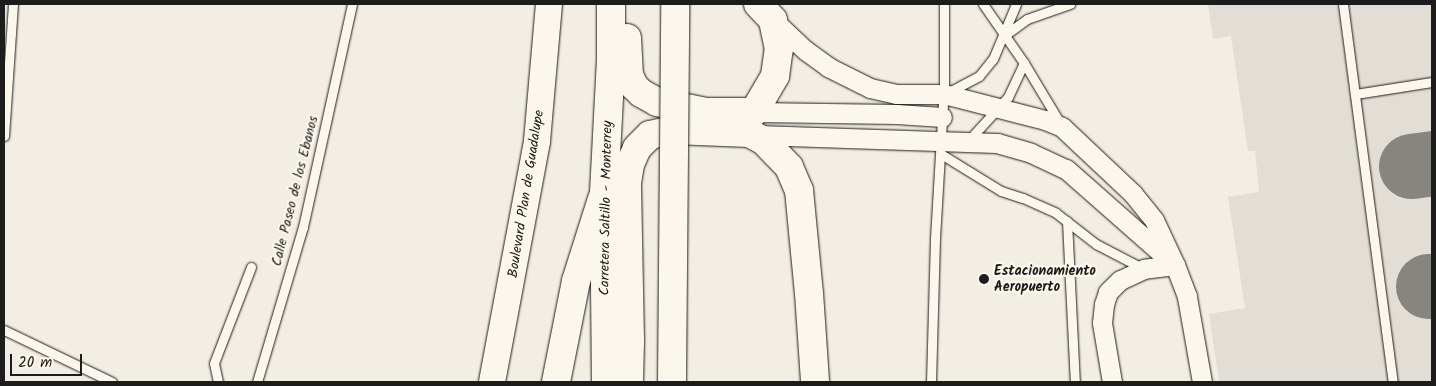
<!DOCTYPE html>
<html>
<head>
<meta charset="utf-8">
<style>
  body { margin:0 }
  #map { position:relative; width:1436px; height:386px; overflow:hidden; background:#f2eee4; font-family:Kalam,sans-serif }
  div>[style] { position:absolute }
  [style*='--x'] { left:calc(var(--x)*1px); top:calc(var(--y)*1px); width:calc(var(--w)*1px); rotate:calc(var(--a)*1deg) }
  .built>* { inset:0; background:#e2ded5 }
  .taxiway>* { height:65px; margin:-32.5px; padding:0 32.5px; transform-origin:32.5px; border-radius:32.5px; background:#878580 }
  .roads { filter:drop-shadow(0 0 1px #1c1c1c) drop-shadow(0 0 1px #1c1c1c) }
  .lane>* { height:9px; margin:-4.5px; padding:0 4.5px; transform-origin:4.5px; border-radius:4.5px; background:#fbf7ec }
  .street>* { height:19px; margin:-9.5px; padding:0 9.5px; transform-origin:9.5px; border-radius:9.5px; background:#fbf7ec }
  .secondary>* { height:26px; margin:-13px; padding:0 13px; transform-origin:13px; border-radius:13px; background:#fbf7ec }
  .primary>* { height:28px; margin:-14px; padding:0 14px; transform-origin:14px; border-radius:14px; background:#fbf7ec }
  .highway>* { height:28px; margin:-14px; padding:0 14px; transform-origin:14px; border-radius:14px; background:#fbf7ec }
  .bridges { filter:drop-shadow(0 0 1px #1c1c1c) drop-shadow(0 0 1px #1c1c1c) }
  .highway-bridge>* { height:28px; margin:-14px; padding:0 14px; transform-origin:14px; border-radius:14px; background:#fbf7ec }
  .dots>* { width:14px; height:14px; translate:-50% -50%; box-sizing:border-box; border:2px solid #fbf7ec; border-radius:50% }
  span { translate:-50% -50%; white-space:nowrap; text-align:center; line-height:1.15; -webkit-text-stroke:4.5px #fbf7ec; paint-order:stroke }
  .street-label { font-size:14px; color:#1c1c1c }
  .poi-label { font-size:14px; color:#1c1c1c; font-weight:700 }
  .left { translate:0 -50%; text-align:left }
  .frame { position:absolute; inset:0; border:5px solid #1c1c1c; pointer-events:none }
  .scale { position:absolute; left:10px; top:354px; width:72px; height:22px; box-sizing:border-box; border:2px solid #1c1c1c; border-top:0; padding-left:6px; font-size:15px; line-height:18px; white-space:nowrap; color:#1c1c1c; -webkit-text-stroke:4px #fbf7ec; paint-order:stroke }
</style>
</head>
<body>
<div id="map">
  <div class="built">
    <div style="clip-path:polygon(1208px 4px,1432px 4px,1432px 382px,1219px 382px,1209px 314px,1245px 308px,1228px 197px,1259px 192px,1255px 151px,1248px 151px,1231px 36px,1213px 39px)"></div>
  </div>
  <div class="taxiway">
    <div style="--x:1411;--y:166;--w:21;--a:-8"></div>
    <div style="--x:1428;--y:286;--w:4;--a:0"></div>
  </div>
  <div class="roads">
    <div class="lane">
      <div style="--x:983;--y:4;--w:72;--a:55.2"></div>
      <div style="--x:1024;--y:63;--w:70;--a:59"></div>
      <div style="--x:1343;--y:4;--w:381;--a:82.5"></div>
      <div style="--x:1005;--y:35;--w:27;--a:-36"></div>
      <div style="--x:1027;--y:19;--w:46;--a:-19.2"></div>
      <div style="--x:949;--y:92;--w:34;--a:-28"></div>
      <div style="--x:979;--y:76;--w:22;--a:-51"></div>
      <div style="--x:993;--y:59;--w:60;--a:-67.3"></div>
      <div style="--x:1355;--y:94;--w:78;--a:-8.9"></div>
      <div style="--x:4;--y:136;--w:132;--a:-86.1"></div>
      <div style="--x:968;--y:141;--w:59;--a:-47.7"></div>
      <div style="--x:1008;--y:97;--w:38;--a:-65"></div>
      <div style="--x:941;--y:154;--w:70;--a:31.7"></div>
      <div style="--x:1001;--y:191;--w:23;--a:18"></div>
      <div style="--x:1023;--y:198;--w:36;--a:24"></div>
      <div style="--x:1056;--y:213;--w:51;--a:37.8"></div>
      <div style="--x:1096;--y:244;--w:54;--a:27.5"></div>
      <div style="--x:1067;--y:221;--w:161;--a:87.2"></div>
      <div style="--x:4;--y:330;--w:120;--a:25.7"></div>
      <div style="--x:218;--y:382;--w:19;--a:-102"></div>
      <div style="--x:214;--y:363;--w:103;--a:-68.9"></div>
      <div style="--x:257;--y:382;--w:162;--a:-73.5"></div>
      <div style="--x:303;--y:227;--w:228;--a:-77.6"></div>
      <div style="--x:931;--y:382;--w:144;--a:-88.4"></div>
      <div style="--x:935;--y:238;--w:153;--a:-86.6"></div>
      <div style="--x:944;--y:85;--w:81;--a:-90"></div>
    </div>
    <div class="street">
      <div style="--x:773;--y:20;--w:44;--a:43.2"></div>
      <div style="--x:805;--y:50;--w:29;--a:36"></div>
      <div style="--x:828;--y:67;--w:47;--a:26.6"></div>
      <div style="--x:870;--y:88;--w:27;--a:13"></div>
      <div style="--x:896;--y:94;--w:48;--a:0"></div>
      <div style="--x:944;--y:94;--w:104;--a:14.4"></div>
      <div style="--x:1045;--y:120;--w:18;--a:22"></div>
      <div style="--x:1062;--y:127;--w:98;--a:43.3"></div>
      <div style="--x:1133;--y:194;--w:33;--a:51"></div>
      <div style="--x:1154;--y:220;--w:50;--a:65"></div>
      <div style="--x:1175;--y:265;--w:31;--a:173"></div>
      <div style="--x:1144;--y:269;--w:26;--a:155"></div>
      <div style="--x:1120;--y:280;--w:17;--a:135"></div>
      <div style="--x:1108;--y:292;--w:13;--a:108"></div>
      <div style="--x:1104;--y:304;--w:19;--a:96"></div>
      <div style="--x:1102;--y:323;--w:60;--a:80.4"></div>
      <div style="--x:754;--y:112;--w:143;--a:0.8"></div>
      <div style="--x:897;--y:114;--w:45;--a:3.8"></div>
      <div style="--x:757;--y:135;--w:240;--a:1.9"></div>
      <div style="--x:997;--y:143;--w:35;--a:16"></div>
      <div style="--x:1031;--y:153;--w:38;--a:25"></div>
      <div style="--x:1066;--y:169;--w:145;--a:41.4"></div>
      <div style="--x:1175;--y:265;--w:34;--a:69"></div>
      <div style="--x:1187;--y:297;--w:86;--a:80"></div>
    </div>
    <div class="secondary">
      <div style="--x:492;--y:382;--w:245;--a:-79.4"></div>
      <div style="--x:537;--y:141;--w:138;--a:-85"></div>
    </div>
    <div class="primary">
      <div style="--x:556;--y:382;--w:103;--a:-78.8"></div>
      <div style="--x:576;--y:281;--w:86;--a:-72.4"></div>
    </div>
    <div class="highway">
      <div style="--x:627;--y:38;--w:37;--a:87"></div>
      <div style="--x:629;--y:75;--w:12;--a:66"></div>
      <div style="--x:634;--y:86;--w:10;--a:45"></div>
      <div style="--x:641;--y:93;--w:18;--a:29"></div>
      <div style="--x:657;--y:102;--w:50;--a:11.5"></div>
      <div style="--x:706;--y:112;--w:48;--a:0"></div>
      <div style="--x:754;--y:112;--w:42;--a:-59.7"></div>
      <div style="--x:775;--y:76;--w:27;--a:-82"></div>
      <div style="--x:779;--y:49;--w:30;--a:-102"></div>
      <div style="--x:773;--y:20;--w:22;--a:-133"></div>
      <div style="--x:606;--y:382;--w:189;--a:-90.6"></div>
      <div style="--x:604;--y:193;--w:135;--a:-87"></div>
      <div style="--x:611;--y:58;--w:54;--a:-90"></div>
      <div style="--x:629;--y:382;--w:41;--a:-88.6"></div>
      <div style="--x:630;--y:341;--w:158;--a:-91.1"></div>
      <div style="--x:627;--y:183;--w:19;--a:-81"></div>
      <div style="--x:630;--y:164;--w:17;--a:-66"></div>
      <div style="--x:637;--y:148;--w:18;--a:-45"></div>
      <div style="--x:650;--y:135;--w:24;--a:-12"></div>
      <div style="--x:673;--y:130;--w:76;--a:2.3"></div>
      <div style="--x:749;--y:133;--w:17;--a:28"></div>
      <div style="--x:764;--y:141;--w:36;--a:46"></div>
      <div style="--x:789;--y:167;--w:25;--a:67"></div>
      <div style="--x:799;--y:190;--w:103;--a:84.5"></div>
      <div style="--x:809;--y:293;--w:89;--a:86.1"></div>
    </div>
  </div>
  <div class="bridges">
    <div class="highway-bridge">
      <div style="--x:672;--y:382;--w:378;--a:-89.5"></div>
    </div>
  </div>
  <div class="dots">
    <div style="left:984px;top:279px;background:#1c1c1c"></div>
  </div>
  <div class="street-label">
    <span style="left:295px;top:191px;rotate:-76deg">Calle Paseo de los Ebanos</span>
    <span style="left:526px;top:194px;rotate:-81deg">Boulevard Plan de Guadalupe</span>
    <span style="left:606px;top:208px;rotate:-89deg">Carretera Saltillo - Monterrey</span>
  </div>
  <div class="poi-label">
    <span class="left" style="left:994px;top:279px">Estacionamiento<br>Aeropuerto</span>
  </div>
  <div class="frame"></div>
  <div class="scale">20 m</div>
</div>
</body>
</html>
